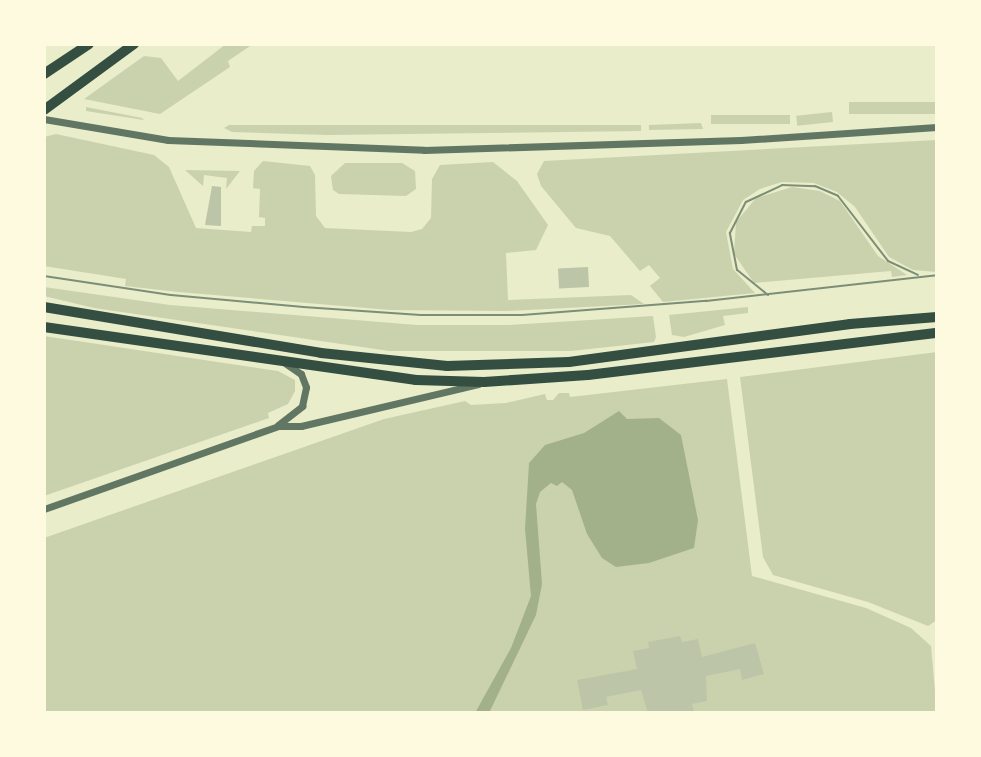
<!DOCTYPE html>
<html>
<head>
<meta charset="utf-8">
<style>
  body { margin:0 }
  #map { position:relative; width:981px; height:757px; overflow:hidden; background:#e9edc9; font-family:"IBM Plex Sans",sans-serif }
  div>[style] { position:absolute }
  [style*='--x'] { left:calc(var(--x)*1px); top:calc(var(--y)*1px); width:calc(var(--w)*1px); rotate:calc(var(--a)*1deg) }
  .green>* { inset:0; background:#cad2ad; transform-origin:0 0 }
  .water>* { inset:0; background:#a3b18a }
  .building>* { inset:0; background:#bcc5a7; transform-origin:0 0 }
  .minor>* { height:7px; margin:-3.5px; padding:0 3.5px; transform-origin:3.5px; border-radius:3.5px; background:#617663 }
  .primary>* { height:10px; margin:-5px; padding:0 5px; transform-origin:5px; border-radius:5px; background:#344e41 }
  .tram>* { height:2px; margin:-1px; padding:0 1px; transform-origin:1px; border-radius:1px; background:#7c8e77 }
  span { translate:-50% -50%; white-space:nowrap; text-align:center; line-height:1.15; -webkit-text-stroke:5px #fefae0; paint-order:stroke }
  .frame { position:absolute; inset:0; border:46px solid #fefae0; pointer-events:none }
</style>
</head>
<body>
<div id="map">
  <div class="green">
    <div style="clip-path:polygon(226px 44px,253px 44px,228px 61px,230px 67px,160px 114px,84px 99px,144px 56px,161px 58px,178px 81px)"></div>
    <div style="left:937px;top:102px;width:12px;height:88px;rotate:90deg"></div>
    <div style="clip-path:polygon(86px 107px,142px 118px,144px 120px,86px 111px)"></div>
    <div style="left:832px;top:112px;width:10px;height:36px;rotate:84deg"></div>
    <div style="left:790px;top:115px;width:9px;height:79px;rotate:90deg"></div>
    <div style="clip-path:polygon(701px 123px,703px 129px,649px 130px,649px 125px)"></div>
    <div style="clip-path:polygon(229px 125px,641px 125px,641px 131px,327px 135px,232px 132px,224px 128px)"></div>
    <div style="clip-path:polygon(56px 134px,154px 155px,169px 167px,196px 228px,251px 232px,252px 226px,265px 226px,265px 218px,259px 217px,260px 189px,253px 188px,254px 171px,263px 161px,310px 166px,315px 175px,316px 216px,325px 228px,411px 232px,422px 229px,431px 218px,432px 179px,440px 165px,493px 162px,517px 181px,548px 225px,536px 250px,506px 253px,508px 300px,631px 295px,644px 304px,507px 311px,390px 310px,178px 292px,125px 286px,126px 279px,44px 266px,44px 137px)"></div>
    <div style="clip-path:polygon(937px 140px,937px 272px,913px 270px,889px 257px,855px 207px,837px 192px,814px 183px,782px 182px,760px 189px,743px 200px,726px 232px,733px 269px,755px 293px,663px 302px,650px 286px,660px 278px,649px 265px,640px 271px,610px 236px,576px 228px,541px 186px,537px 174px,544px 161px)"></div>
    <div style="clip-path:polygon(345px 163px,402px 163px,415px 171px,416px 189px,406px 196px,339px 194px,333px 190px,331px 176px)"></div>
    <div style="clip-path:polygon(185px 170px,240px 171px,226px 189px,227px 178px,204px 175px,203px 186px)"></div>
    <div style="clip-path:polygon(792px 187px,820px 191px,840px 201px,878px 256px,907px 275px,892px 277px,891px 271px,754px 283px,734px 254px,736px 222px,756px 198px)"></div>
    <div style="clip-path:polygon(44px 287px,170px 305px,417px 325px,509px 325px,653px 316px,656px 337px,654px 342px,571px 351px,389px 351px,94px 308px,44px 296px)"></div>
    <div style="clip-path:polygon(748px 307px,748px 313px,723px 316px,725px 325px,684px 337px,672px 335px,669px 315px)"></div>
    <div style="clip-path:polygon(44px 336px,278px 371px,295px 380px,295px 391px,288px 404px,268px 413px,269px 418px,44px 496px)"></div>
    <div style="clip-path:polygon(937px 352px,937px 620px,928px 626px,868px 602px,773px 575px,763px 557px,740px 377px)"></div>
    <div style="clip-path:polygon(727px 379px,752px 576px,866px 608px,911px 628px,931px 646px,937px 713px,44px 713px,44px 538px,384px 419px,465px 401px,471px 405px,506px 403px,545px 394px,547px 400px,553px 400px,559px 393px,569px 393px,570px 397px)"></div>
  </div>
  <div class="water">
    <div style="clip-path:polygon(619px 411px,627px 419px,659px 418px,681px 435px,698px 520px,694px 548px,649px 563px,616px 567px,602px 558px,587px 534px,572px 490px,562px 482px,557px 486px,551px 483px,540px 492px,536px 504px,542px 584px,536px 615px,489px 713px,475px 713px,511px 648px,531px 596px,525px 529px,529px 463px,545px 445px,584px 433px)"></div>
  </div>
  <div class="building">
    <div style="clip-path:polygon(212px 186px,221px 187px,221px 226px,205px 225px)"></div>
    <div style="left:588px;top:267px;width:20px;height:30px;rotate:87deg"></div>
    <div style="clip-path:polygon(680px 636px,682px 642px,698px 639px,702px 657px,755px 643px,764px 674px,742px 680px,740px 669px,706px 676px,707px 701px,692px 704px,694px 711px,648px 713px,641px 690px,606px 697px,608px 705px,583px 710px,577px 680px,637px 669px,633px 651px,649px 648px,648px 642px)"></div>
  </div>
  <div class="minor">
    <div style="--x:44;--y:119;--w:126;--a:9.6"></div>
    <div style="--x:168;--y:140;--w:256;--a:2.2"></div>
    <div style="--x:424;--y:150;--w:317;--a:-1.8"></div>
    <div style="--x:741;--y:140;--w:196;--a:-3.8"></div>
    <div style="--x:278;--y:425;--w:31;--a:-38"></div>
    <div style="--x:302;--y:406;--w:19;--a:-78"></div>
    <div style="--x:306;--y:387;--w:14;--a:-111"></div>
    <div style="--x:301;--y:374;--w:18;--a:-146"></div>
    <div style="--x:44;--y:509;--w:248;--a:-19.5"></div>
    <div style="--x:278;--y:426;--w:23;--a:0"></div>
    <div style="--x:301;--y:426;--w:182;--a:-13.3"></div>
  </div>
  <div class="primary">
    <div style="--x:44;--y:74;--w:54;--a:-33.7"></div>
    <div style="--x:44;--y:110;--w:112;--a:-36.3"></div>
    <div style="--x:44;--y:307;--w:281;--a:9.4"></div>
    <div style="--x:321;--y:353;--w:127;--a:5.9"></div>
    <div style="--x:447;--y:366;--w:122;--a:-1.9"></div>
    <div style="--x:569;--y:362;--w:284;--a:-7.7"></div>
    <div style="--x:850;--y:324;--w:87;--a:-4.6"></div>
    <div style="--x:44;--y:327;--w:376;--a:8.1"></div>
    <div style="--x:416;--y:380;--w:68;--a:1.7"></div>
    <div style="--x:484;--y:382;--w:104;--a:-3.9"></div>
    <div style="--x:588;--y:375;--w:352;--a:-6.9"></div>
  </div>
  <div class="tram">
    <div style="--x:44;--y:276;--w:128;--a:8.5"></div>
    <div style="--x:171;--y:295;--w:133;--a:5.2"></div>
    <div style="--x:303;--y:307;--w:118;--a:3.9"></div>
    <div style="--x:421;--y:315;--w:101;--a:0"></div>
    <div style="--x:522;--y:315;--w:185;--a:-4.4"></div>
    <div style="--x:706;--y:301;--w:232;--a:-6.4"></div>
    <div style="--x:768;--y:295;--w:40;--a:-141"></div>
    <div style="--x:737;--y:270;--w:38;--a:-101"></div>
    <div style="--x:730;--y:233;--w:35;--a:-63"></div>
    <div style="--x:746;--y:202;--w:40;--a:-25"></div>
    <div style="--x:782;--y:185;--w:33;--a:2"></div>
    <div style="--x:815;--y:186;--w:25;--a:23"></div>
    <div style="--x:838;--y:196;--w:82;--a:52.4"></div>
    <div style="--x:888;--y:261;--w:33;--a:25"></div>
  </div>
  <div class="frame"></div>
</div>
</body>
</html>
